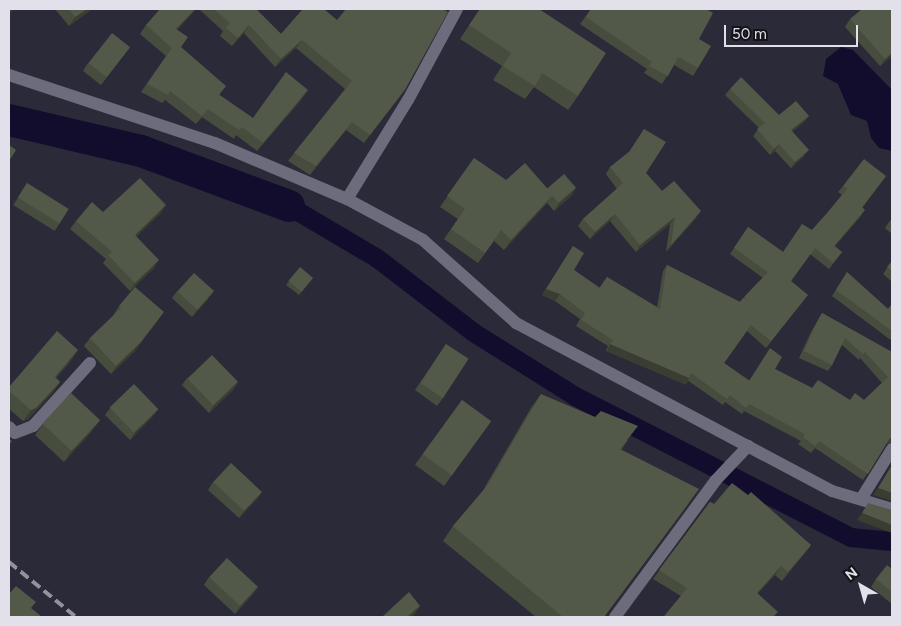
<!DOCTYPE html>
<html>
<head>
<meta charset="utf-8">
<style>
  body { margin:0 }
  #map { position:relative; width:901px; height:626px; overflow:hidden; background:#2b2a39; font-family:Figtree,sans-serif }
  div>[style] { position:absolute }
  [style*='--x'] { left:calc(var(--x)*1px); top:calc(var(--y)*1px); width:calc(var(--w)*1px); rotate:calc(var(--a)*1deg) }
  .water>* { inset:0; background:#120d2c }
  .canal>* { height:19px; margin:-9.5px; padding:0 9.5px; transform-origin:9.5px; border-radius:9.5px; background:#120d2c }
  .river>* { height:32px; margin:-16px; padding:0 16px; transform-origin:16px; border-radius:16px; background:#120d2c }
  .minor>* { height:12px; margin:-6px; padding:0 6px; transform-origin:6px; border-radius:6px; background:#6c6c7d }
  .rail>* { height:4px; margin-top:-2px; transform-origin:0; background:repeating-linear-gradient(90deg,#92919e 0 10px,transparent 0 15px) }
  .wall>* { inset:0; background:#474d3e; transform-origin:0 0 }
  .shaded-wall>* { inset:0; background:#3a3e32; transform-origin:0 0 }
  .building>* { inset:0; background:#535948; transform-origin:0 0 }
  span { translate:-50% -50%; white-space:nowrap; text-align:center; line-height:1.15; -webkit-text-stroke:4px #14131a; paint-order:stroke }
  .frame { position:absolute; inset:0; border:10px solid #e1e0eb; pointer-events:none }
  .north { position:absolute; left:836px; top:561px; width:50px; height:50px; -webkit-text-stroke:4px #14131a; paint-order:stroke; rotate:322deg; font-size:14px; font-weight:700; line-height:20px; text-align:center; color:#e1e0eb }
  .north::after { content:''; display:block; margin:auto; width:18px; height:22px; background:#e1e0eb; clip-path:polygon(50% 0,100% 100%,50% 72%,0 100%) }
  .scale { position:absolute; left:724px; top:25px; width:134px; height:22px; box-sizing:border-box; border:2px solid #e1e0eb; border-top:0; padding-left:6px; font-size:15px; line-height:18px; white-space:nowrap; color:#e1e0eb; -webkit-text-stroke:4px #14131a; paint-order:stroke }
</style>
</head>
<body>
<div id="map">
  <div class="water">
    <div style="clip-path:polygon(841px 47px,853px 50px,892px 90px,892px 151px,879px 148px,871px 138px,867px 121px,851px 115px,838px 84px,823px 76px,826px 59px)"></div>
  </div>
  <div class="canal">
    <div style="--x:289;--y:206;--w:102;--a:30.6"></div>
    <div style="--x:377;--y:258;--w:121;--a:37.6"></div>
    <div style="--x:473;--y:332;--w:120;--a:32.1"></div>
    <div style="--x:575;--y:396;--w:309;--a:27.1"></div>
    <div style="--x:850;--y:537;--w:42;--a:5.4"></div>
  </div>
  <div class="river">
    <div style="--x:9;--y:120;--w:136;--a:13.2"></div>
    <div style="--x:141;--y:151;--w:158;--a:20.4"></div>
  </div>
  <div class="minor">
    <div style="--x:9;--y:75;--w:217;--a:18.3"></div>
    <div style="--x:215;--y:143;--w:143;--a:23"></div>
    <div style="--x:347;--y:199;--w:86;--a:28.3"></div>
    <div style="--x:423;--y:240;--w:125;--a:41.7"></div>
    <div style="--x:516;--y:323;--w:358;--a:28"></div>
    <div style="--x:832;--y:491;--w:63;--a:16.7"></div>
    <div style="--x:347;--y:199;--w:116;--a:-58.4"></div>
    <div style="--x:408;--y:100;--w:103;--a:-61.7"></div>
    <div style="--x:9;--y:427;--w:8;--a:45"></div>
    <div style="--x:15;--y:433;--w:19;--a:-21"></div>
    <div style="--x:33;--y:426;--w:85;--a:-47.9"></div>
    <div style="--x:861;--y:499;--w:59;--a:-58.2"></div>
    <div style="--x:615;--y:617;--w:170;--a:-53.6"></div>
    <div style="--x:716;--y:480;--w:47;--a:-46.7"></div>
  </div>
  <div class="rail">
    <div style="--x:9;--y:562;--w:87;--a:39.4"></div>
  </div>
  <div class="wall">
    <div style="clip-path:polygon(55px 9px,92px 9px,69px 26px)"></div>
    <div style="clip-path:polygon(196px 9px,177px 30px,181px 47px,220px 95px,253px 118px,302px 99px,257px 151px,236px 135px,234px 139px,202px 117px,196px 124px,165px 100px,162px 103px,141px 92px,166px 56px,140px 34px,146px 25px)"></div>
    <div style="clip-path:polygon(199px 9px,256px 9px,281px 34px,303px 9px,406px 88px,364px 143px,346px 130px,310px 175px,288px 161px,345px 89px,296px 48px,275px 67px,244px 33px,232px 46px,220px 36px,223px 31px)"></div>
    <div style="clip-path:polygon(480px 9px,539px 9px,578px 96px,568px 110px,534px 87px,525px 99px,493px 80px,502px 66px,460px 39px)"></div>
    <div style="clip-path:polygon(591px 9px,699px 39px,698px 68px,693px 76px,674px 65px,662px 84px,644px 73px,647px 69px,580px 24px)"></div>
    <div style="clip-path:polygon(850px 19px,892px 56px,880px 66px,845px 27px)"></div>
    <div style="clip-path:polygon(130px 47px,101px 85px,83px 71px,88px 63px)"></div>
    <div style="clip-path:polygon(730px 89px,779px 115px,809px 116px,804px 122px,792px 132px,804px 156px,791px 168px,775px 151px,770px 155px,753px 136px,759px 128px,725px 95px)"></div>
    <div style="clip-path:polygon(644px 129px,646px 173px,662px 191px,696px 218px,666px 252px,670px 224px,636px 252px,610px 221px,590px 239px,578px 226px,583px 219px,617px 189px,606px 174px,610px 167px,629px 152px)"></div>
    <div style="clip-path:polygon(474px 158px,506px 180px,547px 189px,576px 188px,571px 196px,554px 211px,547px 203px,504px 250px,494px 241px,478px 263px,444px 239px,458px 219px,440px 207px)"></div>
    <div style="clip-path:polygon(886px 176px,863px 207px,861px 216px,835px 246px,842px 252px,829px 269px,810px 254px,791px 281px,803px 301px,766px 348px,747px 331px,724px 363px,749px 380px,775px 369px,812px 388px,850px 400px,864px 400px,882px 383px,860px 358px,859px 360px,842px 345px,832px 365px,828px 371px,799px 358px,811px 332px,818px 320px,822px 313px,892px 352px,892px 443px,886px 444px,863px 480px,815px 448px,811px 453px,798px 444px,801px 441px,744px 411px,742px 414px,725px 402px,723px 405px,687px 380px,685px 384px,606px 351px,608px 346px,576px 326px,580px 319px,555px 301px,542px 295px,573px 246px,574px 270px,599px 288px,607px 277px,657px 307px,663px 271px,667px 265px,740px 302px,763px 278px,730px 254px,748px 227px,783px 252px,812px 230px,828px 212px,842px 195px,838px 192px,843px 186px)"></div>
    <div style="left:27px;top:183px;width:49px;height:26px;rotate:32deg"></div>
    <div style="clip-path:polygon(103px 212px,161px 213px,136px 236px,154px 268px,130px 291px,103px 263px,106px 259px,70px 229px,76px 221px)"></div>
    <div style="clip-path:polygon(892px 218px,892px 234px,885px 228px)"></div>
    <div style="clip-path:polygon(892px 261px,892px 282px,883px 274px)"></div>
    <div style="clip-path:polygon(847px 272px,888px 309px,892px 304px,892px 341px,832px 296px)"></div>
    <div style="clip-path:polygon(313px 278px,299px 295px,286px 285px,289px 281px)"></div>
    <div style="clip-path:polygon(135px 287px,135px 351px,111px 374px,84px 346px,90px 338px,115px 314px,114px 314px,119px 306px)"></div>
    <div style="clip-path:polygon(177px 291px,208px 299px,192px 317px,172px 298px)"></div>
    <div style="clip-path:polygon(446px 344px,443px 398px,437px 406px,415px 390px)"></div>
    <div style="clip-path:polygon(71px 361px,56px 378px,60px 382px,52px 393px,28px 419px,23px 421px,9px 409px,9px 387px)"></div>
    <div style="clip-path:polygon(187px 378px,238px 382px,233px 390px,209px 413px,182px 385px)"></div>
    <div style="clip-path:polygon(541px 394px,628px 440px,621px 450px,689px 503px,604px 617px,536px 617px,443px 541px,453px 526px,482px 492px,531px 408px)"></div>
    <div style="left:462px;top:400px;width:36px;height:80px;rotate:36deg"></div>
    <div style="clip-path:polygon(110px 408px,158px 409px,153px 416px,130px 440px,105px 415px)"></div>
    <div style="clip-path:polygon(43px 424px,92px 431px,64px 462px,35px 435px)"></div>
    <div style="clip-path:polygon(213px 482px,262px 492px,257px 499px,239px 518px,208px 490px)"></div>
    <div style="clip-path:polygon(748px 495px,811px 545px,805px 553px,782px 581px,775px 575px,758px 593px,774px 617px,663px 617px,681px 596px,653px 579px,710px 502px,714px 504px)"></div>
    <div style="clip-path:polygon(892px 569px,892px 604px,871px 587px,876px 579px)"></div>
    <div style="clip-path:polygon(209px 577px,258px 587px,252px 595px,235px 614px,204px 585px)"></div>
  </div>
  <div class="shaded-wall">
    <div style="clip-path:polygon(10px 9px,15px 9px,9px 14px,9px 10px)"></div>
    <div style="clip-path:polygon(87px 9px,92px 9px,69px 26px,75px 17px)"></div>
    <div style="clip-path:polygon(195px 9px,196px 9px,171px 37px,176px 29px)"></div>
    <div style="clip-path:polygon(249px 25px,244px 33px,232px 46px,238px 38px)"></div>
    <div style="clip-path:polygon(302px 40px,296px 48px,275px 67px,281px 59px)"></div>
    <div style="clip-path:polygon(892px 53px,892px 56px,880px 66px,885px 59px)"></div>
    <div style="clip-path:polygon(406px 88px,400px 97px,364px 143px,370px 135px)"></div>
    <div style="clip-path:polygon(308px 90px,302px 99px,257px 151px,263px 143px)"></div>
    <div style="clip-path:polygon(809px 116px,804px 122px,787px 136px,791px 130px)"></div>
    <div style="clip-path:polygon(352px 122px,346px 130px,310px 175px,316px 166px)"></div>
    <div style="clip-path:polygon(779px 144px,775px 151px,770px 155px,774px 149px)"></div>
    <div style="clip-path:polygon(809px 150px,804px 156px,791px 168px,795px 162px)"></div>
    <div style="clip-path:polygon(576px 188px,571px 196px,554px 211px,559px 203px)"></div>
    <div style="clip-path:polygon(553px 195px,545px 205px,504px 250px,511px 240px)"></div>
    <div style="clip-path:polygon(166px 205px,161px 213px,130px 243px,135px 235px)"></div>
    <div style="clip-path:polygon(865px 210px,861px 216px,830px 252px,834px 246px)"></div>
    <div style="clip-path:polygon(701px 211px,696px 218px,666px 252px,671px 245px)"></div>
    <div style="clip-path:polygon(615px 214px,610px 221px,590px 239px,595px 232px)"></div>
    <div style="clip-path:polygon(675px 217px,670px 224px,636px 252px,640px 245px)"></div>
    <div style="clip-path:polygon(159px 260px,154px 268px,130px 291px,135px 283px)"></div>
    <div style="clip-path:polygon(546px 289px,560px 294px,555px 301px,542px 295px)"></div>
    <div style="clip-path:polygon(214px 291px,208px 299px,192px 317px,197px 310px)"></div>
    <div style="clip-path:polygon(159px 319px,135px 351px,111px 374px,116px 366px)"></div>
    <div style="left:610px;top:344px;width:86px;height:8px;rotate:23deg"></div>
    <div style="clip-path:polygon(78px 350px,71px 361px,47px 388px,55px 377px)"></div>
    <div style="clip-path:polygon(60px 382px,52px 393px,28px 419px,23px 421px,31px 410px)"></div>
    <div style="clip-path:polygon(238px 382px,233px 390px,209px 413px,214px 405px)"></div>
    <div style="clip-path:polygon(158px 409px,153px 416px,130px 440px,135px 432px)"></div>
    <div style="clip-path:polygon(100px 420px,92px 431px,64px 462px,71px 451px)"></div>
    <div style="clip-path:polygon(890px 438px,892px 438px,892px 443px,885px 444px)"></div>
    <div style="clip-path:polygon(878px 488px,892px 493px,892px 501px,873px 495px)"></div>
    <div style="clip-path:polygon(262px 492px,257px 499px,239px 518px,244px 511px)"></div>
    <div style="clip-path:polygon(862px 513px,892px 525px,892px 533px,857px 520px)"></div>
    <div style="clip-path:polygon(811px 545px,805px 553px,782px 581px,788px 572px)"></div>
    <div style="clip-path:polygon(781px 566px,775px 575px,751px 601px,757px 593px)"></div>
    <div style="clip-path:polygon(258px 587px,252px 595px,235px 614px,240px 606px)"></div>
    <div style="clip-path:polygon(420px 606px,414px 615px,411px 617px,407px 617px)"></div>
  </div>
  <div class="building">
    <div style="clip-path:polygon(69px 9px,87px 9px,75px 17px)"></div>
    <div style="clip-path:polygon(160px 9px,195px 9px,176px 29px,188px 37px,181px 47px,226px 86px,219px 95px,253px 118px,286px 72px,308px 90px,263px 143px,242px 127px,239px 130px,208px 109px,202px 116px,170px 91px,168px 95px,147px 84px,172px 48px,146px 25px)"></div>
    <div style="clip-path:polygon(214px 9px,256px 9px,281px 34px,303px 9px,324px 9px,337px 20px,346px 9px,400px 9px,401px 10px,403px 9px,443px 9px,448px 12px,406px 88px,370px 135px,352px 122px,316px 166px,294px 153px,352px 81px,302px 40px,281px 59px,249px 25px,238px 38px,226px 28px,230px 23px)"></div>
    <div style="clip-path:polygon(480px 9px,539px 9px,606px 53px,578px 96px,542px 73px,535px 86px,503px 66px,511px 53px,469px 25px)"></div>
    <div style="clip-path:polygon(591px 9px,706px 9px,713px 13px,699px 39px,711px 46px,698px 68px,678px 57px,668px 76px,649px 66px,652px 62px,586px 17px)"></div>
    <div style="clip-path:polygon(862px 9px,892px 9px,892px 20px,891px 21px,892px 22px,892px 53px,885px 59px,850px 19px)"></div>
    <div style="left:112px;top:33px;width:23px;height:38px;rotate:38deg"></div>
    <div style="clip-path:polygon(741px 77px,779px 115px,796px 101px,809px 116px,791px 130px,809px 150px,795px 162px,779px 144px,774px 149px,757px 129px,765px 123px,730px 89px)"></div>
    <div style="clip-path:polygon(644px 129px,666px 142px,646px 173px,662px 191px,674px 181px,701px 211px,671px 245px,675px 217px,640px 245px,615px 214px,595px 232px,583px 219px,623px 183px,610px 167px,630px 151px)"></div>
    <div style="clip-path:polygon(9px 145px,16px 150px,9px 161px)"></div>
    <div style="clip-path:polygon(474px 158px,506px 180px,525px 163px,553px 195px,511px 240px,501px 230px,485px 253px,451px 229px,465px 209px,447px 196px)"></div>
    <div style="clip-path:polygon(864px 159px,886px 176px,862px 207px,865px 210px,834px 246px,842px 252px,833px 263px,815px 248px,791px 281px,808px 295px,771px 341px,751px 325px,724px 363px,749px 381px,770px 348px,782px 357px,775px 369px,812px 388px,818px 380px,850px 400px,855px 393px,864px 400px,888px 377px,865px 352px,863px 354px,845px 338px,832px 365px,804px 351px,815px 326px,822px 313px,892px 352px,892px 438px,890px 438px,868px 474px,819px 441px,815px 446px,803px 437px,805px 434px,749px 404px,746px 408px,730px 395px,727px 399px,691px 373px,689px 378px,610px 344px,613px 340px,581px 320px,585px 313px,560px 294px,546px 289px,573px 246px,584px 253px,574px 270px,600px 288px,607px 277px,660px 309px,667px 265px,740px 302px,743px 298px,748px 300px,744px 297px,768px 272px,734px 248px,748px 227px,783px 252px,802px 224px,812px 230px,828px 212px,847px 189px,843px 186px)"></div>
    <div style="left:564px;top:174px;width:18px;height:23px;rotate:49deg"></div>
    <div style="clip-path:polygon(140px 178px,166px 205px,135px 235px,159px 260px,135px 283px,108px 255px,112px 252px,76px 221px,92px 202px,103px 212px)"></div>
    <div style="left:27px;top:183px;width:49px;height:17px;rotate:32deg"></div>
    <div style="clip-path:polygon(892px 261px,892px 271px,887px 267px)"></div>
    <div style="left:300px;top:267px;width:17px;height:18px;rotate:40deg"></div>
    <div style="clip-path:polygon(847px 272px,888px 309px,892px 304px,892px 331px,836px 290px)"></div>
    <div style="left:194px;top:273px;width:27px;height:25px;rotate:42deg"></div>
    <div style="clip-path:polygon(135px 287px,164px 312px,140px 343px,116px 366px,90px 338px,121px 308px,119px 306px)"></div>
    <div style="clip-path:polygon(57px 331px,78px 350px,55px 377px,60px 382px,36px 408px,31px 410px,9px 391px,9px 387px)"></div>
    <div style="left:446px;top:344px;width:27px;height:47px;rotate:33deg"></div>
    <div style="left:212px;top:355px;width:37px;height:34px;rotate:46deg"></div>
    <div style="left:134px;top:384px;width:35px;height:34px;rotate:46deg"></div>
    <div style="left:71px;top:393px;width:40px;height:42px;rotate:43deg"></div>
    <div style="clip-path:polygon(541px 394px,595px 417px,601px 411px,638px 426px,620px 449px,699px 489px,604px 617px,563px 617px,453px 526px,487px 486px)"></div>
    <div style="left:462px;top:400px;width:36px;height:67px;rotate:36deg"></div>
    <div style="clip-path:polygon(9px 439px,12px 441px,9px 445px)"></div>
    <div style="left:231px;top:463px;width:42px;height:26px;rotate:43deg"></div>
    <div style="clip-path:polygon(892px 465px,892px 493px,878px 488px)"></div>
    <div style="clip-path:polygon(732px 483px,748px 495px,751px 492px,811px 545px,788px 572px,781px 566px,757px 593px,778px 612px,773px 617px,664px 617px,687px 588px,659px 570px,710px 502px,714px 504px)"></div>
    <div style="clip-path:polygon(868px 503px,892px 510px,892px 525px,862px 513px)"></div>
    <div style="left:227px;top:558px;width:42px;height:26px;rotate:43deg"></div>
    <div style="clip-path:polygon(887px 565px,892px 569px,892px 592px,876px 579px)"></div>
    <div style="clip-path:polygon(16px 586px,36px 602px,31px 608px,42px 617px,9px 617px,9px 594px)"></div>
    <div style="clip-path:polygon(409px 592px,420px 606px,407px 617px,382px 617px)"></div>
  </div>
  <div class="frame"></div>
  <div class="north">N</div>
  <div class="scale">50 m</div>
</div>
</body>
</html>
